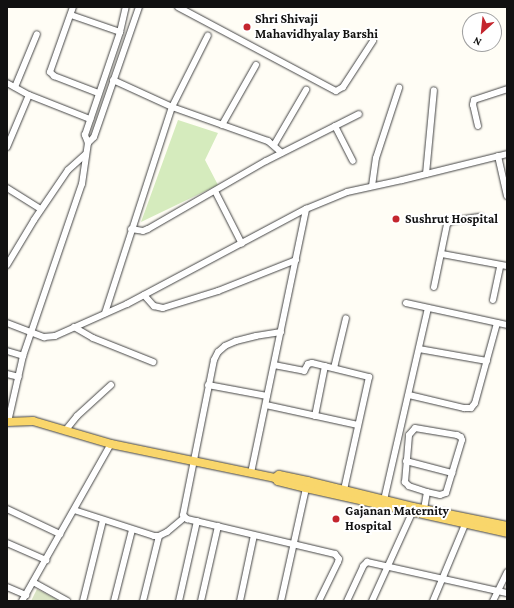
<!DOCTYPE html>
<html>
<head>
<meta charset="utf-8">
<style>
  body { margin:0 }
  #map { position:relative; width:514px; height:608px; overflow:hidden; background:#fffdf5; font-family:"Crimson Pro",serif }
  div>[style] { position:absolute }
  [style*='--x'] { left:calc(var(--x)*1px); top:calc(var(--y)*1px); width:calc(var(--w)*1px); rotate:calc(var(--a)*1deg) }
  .green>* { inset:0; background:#d5ebbd }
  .cemetery>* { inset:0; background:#d9e3c4 }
  .roads { filter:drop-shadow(0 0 1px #444) drop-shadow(0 0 1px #444) }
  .minor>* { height:6px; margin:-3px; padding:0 3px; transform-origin:3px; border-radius:3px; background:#fff }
  .major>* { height:8px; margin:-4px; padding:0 4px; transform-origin:4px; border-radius:4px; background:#f9d66b }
  .dots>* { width:11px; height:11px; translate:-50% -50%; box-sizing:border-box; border:2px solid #fff; border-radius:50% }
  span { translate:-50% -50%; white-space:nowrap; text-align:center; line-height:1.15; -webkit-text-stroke:4px #fff; paint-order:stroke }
  .poi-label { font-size:13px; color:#111; font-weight:700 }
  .left { translate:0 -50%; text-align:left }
  .frame { position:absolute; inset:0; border:8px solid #111; pointer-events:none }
  .north { position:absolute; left:462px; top:12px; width:40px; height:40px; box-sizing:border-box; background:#fff; border:1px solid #a0a0a0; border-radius:50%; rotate:207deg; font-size:11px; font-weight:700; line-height:16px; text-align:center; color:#111 }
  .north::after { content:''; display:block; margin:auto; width:14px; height:18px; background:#c4262e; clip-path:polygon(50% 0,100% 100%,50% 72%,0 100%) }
</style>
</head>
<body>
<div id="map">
  <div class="green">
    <div style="clip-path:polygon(178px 120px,218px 133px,205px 160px,218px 185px,141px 222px)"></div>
  </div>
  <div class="cemetery">
    <div style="clip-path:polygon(37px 589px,60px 601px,31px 601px)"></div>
  </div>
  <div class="roads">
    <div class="minor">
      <div style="--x:73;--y:7;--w:69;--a:109.5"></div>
      <div style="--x:50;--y:72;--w:6;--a:45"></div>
      <div style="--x:54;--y:76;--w:47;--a:21.1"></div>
      <div style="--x:178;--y:7;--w:179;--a:28"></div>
      <div style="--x:336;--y:91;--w:8;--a:-30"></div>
      <div style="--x:343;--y:87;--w:55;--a:-56.9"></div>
      <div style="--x:71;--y:15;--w:52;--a:19.1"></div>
      <div style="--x:113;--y:80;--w:65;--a:24.6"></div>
      <div style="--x:172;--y:107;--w:102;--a:19.5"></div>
      <div style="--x:268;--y:141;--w:18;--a:41"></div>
      <div style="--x:7;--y:83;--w:25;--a:29"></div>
      <div style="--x:29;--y:95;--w:66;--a:21.5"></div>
      <div style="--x:15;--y:87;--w:57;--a:-67.5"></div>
      <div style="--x:222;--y:125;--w:69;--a:-60.5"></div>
      <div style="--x:335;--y:126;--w:39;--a:63"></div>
      <div style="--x:478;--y:126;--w:22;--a:-103"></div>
      <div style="--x:473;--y:105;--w:5;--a:-79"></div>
      <div style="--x:474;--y:100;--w:35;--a:-18"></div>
      <div style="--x:88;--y:143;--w:8;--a:-45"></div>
      <div style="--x:94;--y:137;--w:138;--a:-70.9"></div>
      <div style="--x:274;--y:145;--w:64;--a:-59.8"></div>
      <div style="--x:7;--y:147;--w:56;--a:-67.1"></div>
      <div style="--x:498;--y:156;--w:41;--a:77.3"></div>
      <div style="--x:426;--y:174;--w:84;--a:-84.6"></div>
      <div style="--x:372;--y:186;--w:28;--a:-82"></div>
      <div style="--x:376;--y:158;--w:74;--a:-71.8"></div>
      <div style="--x:7;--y:188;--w:40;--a:32"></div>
      <div style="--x:215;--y:191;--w:59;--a:63"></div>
      <div style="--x:131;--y:229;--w:12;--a:9"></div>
      <div style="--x:143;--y:231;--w:5;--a:-22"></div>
      <div style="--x:148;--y:229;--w:136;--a:-30"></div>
      <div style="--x:266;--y:161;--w:104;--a:-26.8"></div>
      <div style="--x:442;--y:254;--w:66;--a:10.5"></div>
      <div style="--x:7;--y:265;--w:52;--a:-59"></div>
      <div style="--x:34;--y:220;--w:60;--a:-55.8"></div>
      <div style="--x:68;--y:170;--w:24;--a:-42"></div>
      <div style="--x:434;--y:287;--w:64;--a:-78.3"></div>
      <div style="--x:447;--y:224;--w:5;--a:-37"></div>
      <div style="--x:451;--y:221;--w:30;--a:-8"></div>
      <div style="--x:144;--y:295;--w:15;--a:48"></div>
      <div style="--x:154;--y:306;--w:9;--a:13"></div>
      <div style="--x:163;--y:308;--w:58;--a:-17.2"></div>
      <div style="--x:218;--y:291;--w:84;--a:-21.7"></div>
      <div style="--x:493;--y:300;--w:35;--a:-78"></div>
      <div style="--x:406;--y:303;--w:103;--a:12.3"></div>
      <div style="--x:105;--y:313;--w:217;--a:-72"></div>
      <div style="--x:172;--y:107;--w:80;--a:-63.4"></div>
      <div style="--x:7;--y:323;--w:40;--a:21"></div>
      <div style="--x:44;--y:337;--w:11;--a:-5"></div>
      <div style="--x:55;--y:336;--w:79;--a:-24"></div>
      <div style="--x:127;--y:304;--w:203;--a:-28"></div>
      <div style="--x:306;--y:209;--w:44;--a:-22.5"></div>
      <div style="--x:347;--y:192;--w:56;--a:-12.3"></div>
      <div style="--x:402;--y:180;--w:108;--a:-13.9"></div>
      <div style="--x:74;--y:327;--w:22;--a:30"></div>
      <div style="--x:93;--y:338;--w:65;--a:21.8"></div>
      <div style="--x:281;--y:332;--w:25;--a:171"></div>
      <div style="--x:256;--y:336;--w:21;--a:166"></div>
      <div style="--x:236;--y:341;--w:12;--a:156"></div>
      <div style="--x:225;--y:346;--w:9;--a:139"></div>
      <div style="--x:218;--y:352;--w:9;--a:117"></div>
      <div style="--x:214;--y:360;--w:158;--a:101.3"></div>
      <div style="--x:183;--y:515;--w:6;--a:45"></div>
      <div style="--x:187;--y:519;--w:152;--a:13.3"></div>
      <div style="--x:335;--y:554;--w:6;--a:51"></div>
      <div style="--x:339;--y:559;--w:3;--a:108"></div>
      <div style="--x:338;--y:562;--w:43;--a:116"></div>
      <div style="--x:419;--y:349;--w:69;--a:10"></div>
      <div style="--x:7;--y:351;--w:17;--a:17"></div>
      <div style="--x:274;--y:365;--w:31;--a:11"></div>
      <div style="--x:304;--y:371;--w:8;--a:-60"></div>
      <div style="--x:308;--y:364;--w:4;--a:-14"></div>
      <div style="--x:312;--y:363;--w:59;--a:13.8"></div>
      <div style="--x:369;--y:377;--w:116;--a:102.5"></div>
      <div style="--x:334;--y:368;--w:51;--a:-76.5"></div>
      <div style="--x:7;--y:374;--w:12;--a:14"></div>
      <div style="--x:208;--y:385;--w:60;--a:10.6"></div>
      <div style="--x:409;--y:395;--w:57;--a:13.3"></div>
      <div style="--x:464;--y:408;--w:7;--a:0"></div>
      <div style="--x:471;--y:408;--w:6;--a:-51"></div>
      <div style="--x:475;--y:403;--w:83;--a:-74.6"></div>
      <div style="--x:266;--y:405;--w:94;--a:12.3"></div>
      <div style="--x:315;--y:416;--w:51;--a:-78.7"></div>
      <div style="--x:8;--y:422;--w:68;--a:-77.2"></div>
      <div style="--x:23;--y:356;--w:182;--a:-71.1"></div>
      <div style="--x:82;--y:184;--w:41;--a:-81.7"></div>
      <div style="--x:88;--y:143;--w:9;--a:-111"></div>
      <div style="--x:85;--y:135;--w:109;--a:-71.2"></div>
      <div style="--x:120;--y:32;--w:26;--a:-77"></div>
      <div style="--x:65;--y:431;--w:19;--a:-51"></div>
      <div style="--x:77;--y:416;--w:46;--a:-42.4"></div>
      <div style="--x:406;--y:461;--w:48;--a:14.6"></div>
      <div style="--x:251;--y:473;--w:270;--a:-78.2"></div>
      <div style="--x:384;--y:500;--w:197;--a:-77.1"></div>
      <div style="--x:7;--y:509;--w:59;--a:25.3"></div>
      <div style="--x:424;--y:509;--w:17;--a:-80"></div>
      <div style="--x:427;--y:492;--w:19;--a:-162"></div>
      <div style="--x:409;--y:486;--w:6;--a:-135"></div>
      <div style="--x:405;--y:482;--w:47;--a:-85.1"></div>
      <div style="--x:409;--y:435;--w:9;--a:-49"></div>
      <div style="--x:415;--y:428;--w:43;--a:9.5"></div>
      <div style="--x:457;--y:435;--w:4;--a:27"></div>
      <div style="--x:461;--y:437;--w:3;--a:72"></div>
      <div style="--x:462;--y:440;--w:55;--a:106.8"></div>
      <div style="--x:446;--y:493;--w:6;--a:162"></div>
      <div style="--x:440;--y:495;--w:13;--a:-167"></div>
      <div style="--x:74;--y:510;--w:84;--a:18"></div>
      <div style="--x:154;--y:536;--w:5;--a:0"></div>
      <div style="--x:159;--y:536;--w:9;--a:-27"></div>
      <div style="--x:167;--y:532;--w:23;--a:-40"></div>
      <div style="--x:7;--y:543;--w:43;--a:23.6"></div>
      <div style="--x:33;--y:582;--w:39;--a:29"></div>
      <div style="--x:7;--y:587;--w:21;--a:23"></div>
      <div style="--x:22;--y:601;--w:180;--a:-60.5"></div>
      <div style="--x:83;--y:601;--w:83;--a:-76.1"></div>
      <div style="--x:114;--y:601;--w:73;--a:-75.8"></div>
      <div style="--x:143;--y:601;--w:67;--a:-76.2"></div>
      <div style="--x:179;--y:601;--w:82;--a:-77.3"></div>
      <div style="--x:201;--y:601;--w:77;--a:-77.2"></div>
      <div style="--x:240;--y:601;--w:67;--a:-78"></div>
      <div style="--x:281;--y:601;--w:116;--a:-77.5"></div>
      <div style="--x:347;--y:601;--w:38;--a:-65"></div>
      <div style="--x:363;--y:566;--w:6;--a:-45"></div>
      <div style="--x:367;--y:562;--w:143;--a:12.5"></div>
      <div style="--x:372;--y:601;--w:97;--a:-65.6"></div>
      <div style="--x:433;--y:601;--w:86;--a:-67.3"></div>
      <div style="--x:493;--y:601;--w:32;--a:-64"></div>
    </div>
    <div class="major">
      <div style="--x:7;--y:422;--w:26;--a:-2"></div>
      <div style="--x:33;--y:421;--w:81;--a:16.4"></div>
      <div style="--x:111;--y:444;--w:167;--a:11.7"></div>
      <div style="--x:275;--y:478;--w:4;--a:45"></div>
      <div style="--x:278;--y:481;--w:29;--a:14"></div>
      <div style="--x:306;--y:488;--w:206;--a:12.6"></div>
      <div style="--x:275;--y:478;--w:5;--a:-37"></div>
      <div style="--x:279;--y:475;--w:29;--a:12"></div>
      <div style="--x:307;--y:481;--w:109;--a:13.8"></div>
      <div style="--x:413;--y:507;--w:96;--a:11.4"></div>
    </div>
  </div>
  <div class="dots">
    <div style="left:247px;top:27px;background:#c4262e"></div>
    <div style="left:396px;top:219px;background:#c4262e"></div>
    <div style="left:336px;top:519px;background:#c4262e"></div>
  </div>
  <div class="poi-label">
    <span class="left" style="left:255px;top:27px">Shri Shivaji<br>Mahavidhyalay Barshi</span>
    <span class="left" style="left:405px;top:219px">Sushrut Hospital</span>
    <span class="left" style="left:345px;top:519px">Gajanan Maternity<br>Hospital</span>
  </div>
  <div class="frame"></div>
  <div class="north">N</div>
</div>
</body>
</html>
